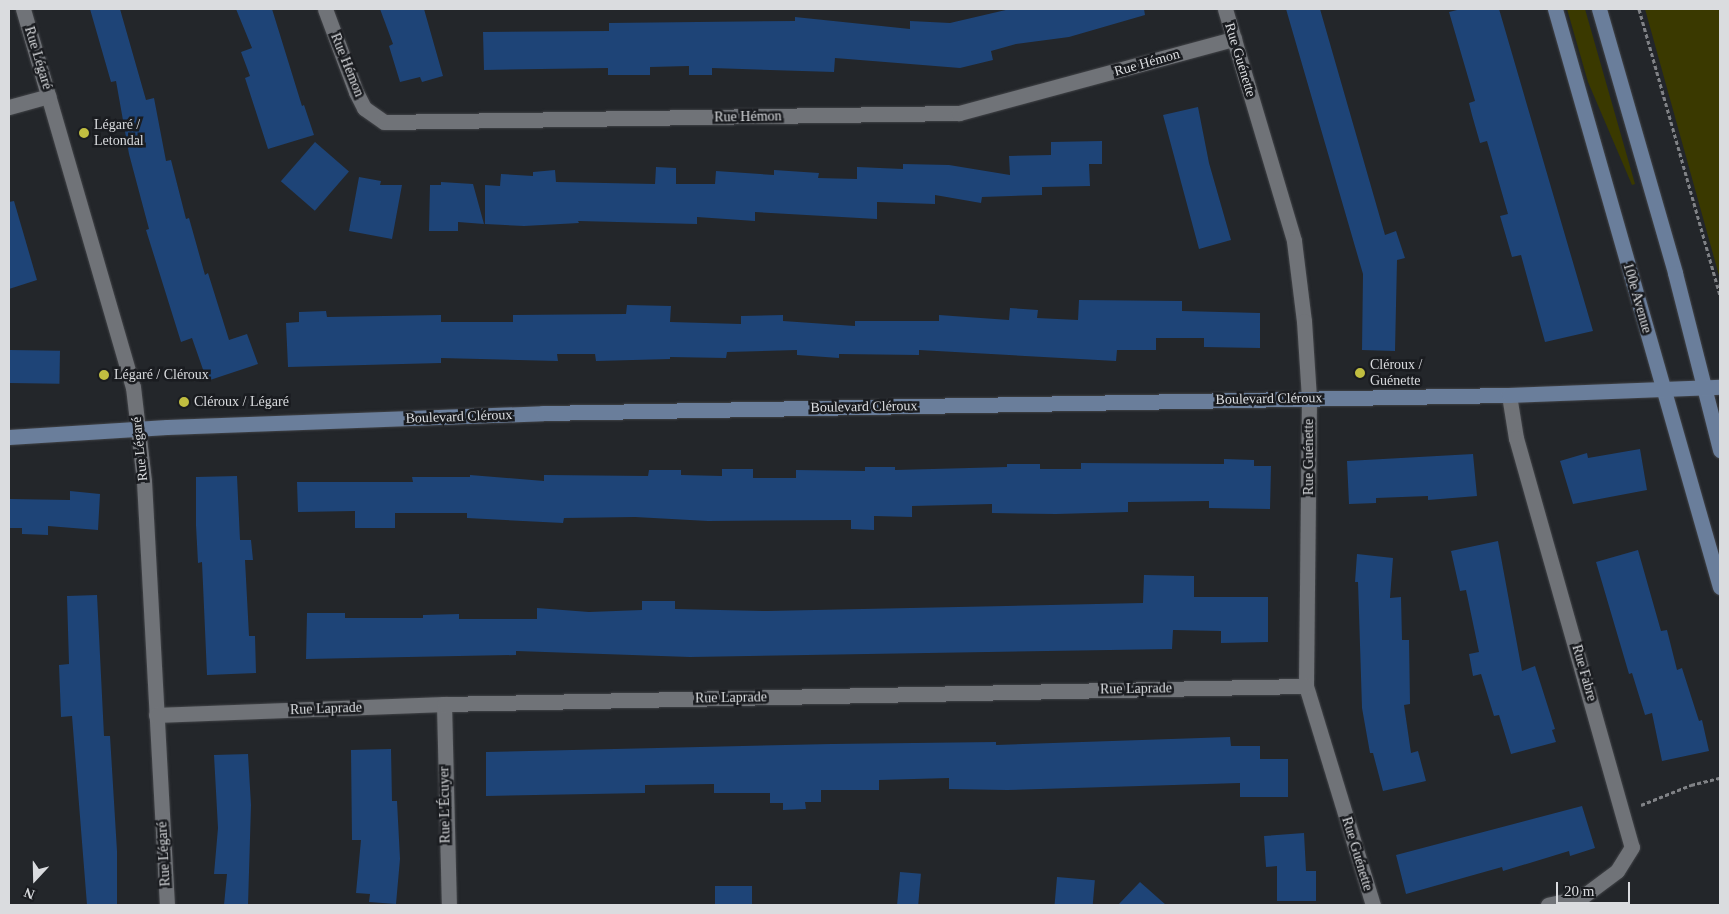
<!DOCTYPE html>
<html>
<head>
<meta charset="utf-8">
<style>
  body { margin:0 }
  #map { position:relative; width:1729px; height:914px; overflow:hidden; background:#23262a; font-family:Georgia,serif }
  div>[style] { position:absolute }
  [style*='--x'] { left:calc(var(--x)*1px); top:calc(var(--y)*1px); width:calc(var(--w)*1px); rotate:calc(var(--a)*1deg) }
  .green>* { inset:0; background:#3a3900 }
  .building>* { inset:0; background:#1e4477; transform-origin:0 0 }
  .path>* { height:3px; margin-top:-1.5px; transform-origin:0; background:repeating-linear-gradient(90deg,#808286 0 4px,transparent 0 6.5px) }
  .roads { filter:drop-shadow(0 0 1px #424448) drop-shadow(0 0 1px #424448) }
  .street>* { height:15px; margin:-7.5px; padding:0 7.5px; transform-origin:7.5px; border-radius:7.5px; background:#707378 }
  .secondary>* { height:15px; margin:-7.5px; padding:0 7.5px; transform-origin:7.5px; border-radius:7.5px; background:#6a7e9b }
  .dots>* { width:14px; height:14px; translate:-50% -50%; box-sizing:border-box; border:2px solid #1a1c20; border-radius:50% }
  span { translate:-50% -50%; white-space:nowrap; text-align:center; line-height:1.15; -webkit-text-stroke:5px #1a1c20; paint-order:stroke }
  .street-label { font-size:14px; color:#dadcdf }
  .poi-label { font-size:14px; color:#dadcdf }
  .left { translate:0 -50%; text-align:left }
  .frame { position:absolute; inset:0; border:10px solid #dadcdf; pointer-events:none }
  .north { position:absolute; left:10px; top:854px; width:50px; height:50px; -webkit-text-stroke:4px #1a1c20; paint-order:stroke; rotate:201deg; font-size:14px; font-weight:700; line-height:20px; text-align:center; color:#dadcdf }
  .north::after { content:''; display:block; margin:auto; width:18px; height:22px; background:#dadcdf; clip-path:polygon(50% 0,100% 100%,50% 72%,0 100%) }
  .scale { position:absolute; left:1556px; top:882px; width:74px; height:22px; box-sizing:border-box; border:2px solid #dadcdf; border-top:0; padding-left:6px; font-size:15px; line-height:18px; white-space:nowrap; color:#dadcdf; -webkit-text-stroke:4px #1a1c20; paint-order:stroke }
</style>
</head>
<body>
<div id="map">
  <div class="green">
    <div style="clip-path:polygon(1567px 9px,1585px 9px,1635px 184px,1632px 185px,1588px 82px)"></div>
    <div style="clip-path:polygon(1645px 9px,1720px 9px,1720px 279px)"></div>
  </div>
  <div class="building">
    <div style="clip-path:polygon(90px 9px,120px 9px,146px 100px,154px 98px,166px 161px,171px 160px,186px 219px,189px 218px,205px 275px,208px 273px,229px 340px,247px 334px,258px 364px,207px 381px,192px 338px,181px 342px,146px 230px,149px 229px,129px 154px,116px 81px,111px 82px)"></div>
    <div style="clip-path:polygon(236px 9px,272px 9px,302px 106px,304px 105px,314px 135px,268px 149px,245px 78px,250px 76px,241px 52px,252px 48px)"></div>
    <div style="clip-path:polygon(380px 9px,424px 9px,443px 76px,422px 82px,420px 77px,400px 82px,389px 46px,393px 44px)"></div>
    <div style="clip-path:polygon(1010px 9px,1144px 9px,1145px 15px,1069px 37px,1016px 44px,991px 51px,993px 60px,960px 68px,835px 58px,834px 72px,712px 68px,712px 75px,689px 75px,689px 66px,650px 67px,650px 75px,608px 75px,608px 68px,484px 70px,483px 32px,609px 31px,609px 23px,795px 21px,795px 17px,910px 29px,910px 21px,950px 23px)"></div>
    <div style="clip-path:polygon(1286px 9px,1320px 9px,1385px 235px,1396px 231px,1405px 258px,1397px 260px,1395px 351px,1362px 350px,1363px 274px)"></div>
    <div style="clip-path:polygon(1461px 9px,1499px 9px,1593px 331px,1545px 342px,1521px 255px,1512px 257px,1500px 216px,1508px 214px,1487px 141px,1480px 143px,1472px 115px,1469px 103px,1475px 101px,1449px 12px)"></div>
    <div style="clip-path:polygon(1198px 107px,1209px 163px,1231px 240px,1199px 249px,1163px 115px)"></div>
    <div style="clip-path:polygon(1102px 141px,1102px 164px,1089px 164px,1090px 186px,1042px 187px,1042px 195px,982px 197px,981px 203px,935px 195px,935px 204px,877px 202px,877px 219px,755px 212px,755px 221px,697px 217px,697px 224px,578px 221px,579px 223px,524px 226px,485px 224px,485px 185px,500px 186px,501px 174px,533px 176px,533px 172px,555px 170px,556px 182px,655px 184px,656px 167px,676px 168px,676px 184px,715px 184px,716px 171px,774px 175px,774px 170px,819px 173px,818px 178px,857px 179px,857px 167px,903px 169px,903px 164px,949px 165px,1010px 175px,1009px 156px,1051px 155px,1051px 142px)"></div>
    <div style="left:315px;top:142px;width:45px;height:52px;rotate:41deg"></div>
    <div style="clip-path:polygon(359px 177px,381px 181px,380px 185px,402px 185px,392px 239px,349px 231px)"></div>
    <div style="clip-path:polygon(441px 182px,473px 184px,484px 224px,458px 222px,458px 231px,429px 231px,430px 185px,441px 185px)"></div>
    <div style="clip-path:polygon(14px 201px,37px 280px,9px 289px,9px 202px)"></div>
    <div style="clip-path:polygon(1079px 300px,1182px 301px,1182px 311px,1260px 313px,1260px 348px,1204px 347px,1204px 338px,1156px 338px,1156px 350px,1117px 350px,1116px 361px,919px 350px,919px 355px,839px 354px,839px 358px,797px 355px,797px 350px,727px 352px,726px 358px,670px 357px,670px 359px,596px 361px,595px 354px,557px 354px,558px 361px,441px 358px,441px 363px,288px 367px,286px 323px,299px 322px,299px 312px,326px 311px,327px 317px,441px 315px,441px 322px,513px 322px,513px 315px,626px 314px,627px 305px,671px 306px,670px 322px,741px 324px,741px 316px,783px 315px,783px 321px,855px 326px,855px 321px,939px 321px,939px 315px,1009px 320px,1010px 308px,1038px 310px,1037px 318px,1078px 320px)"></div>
    <div style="left:10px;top:350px;width:50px;height:33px;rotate:1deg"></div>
    <div style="clip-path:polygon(1640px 449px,1647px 490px,1573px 504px,1560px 461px,1587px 453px,1588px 458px)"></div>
    <div style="clip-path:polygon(1473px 454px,1477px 496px,1428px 500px,1428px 496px,1376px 498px,1376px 503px,1349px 504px,1347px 461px)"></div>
    <div style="clip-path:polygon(1224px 459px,1254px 460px,1254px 466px,1271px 466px,1270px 509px,1209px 508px,1209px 501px,1128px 502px,1128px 512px,1056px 514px,992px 513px,992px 504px,912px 506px,912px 517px,874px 516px,874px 530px,851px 529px,851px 520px,708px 521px,635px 517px,564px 518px,563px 523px,467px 518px,467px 513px,395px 513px,395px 528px,355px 528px,355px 511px,298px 512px,297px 482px,413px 482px,412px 477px,470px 477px,470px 475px,544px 481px,544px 475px,648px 476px,649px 470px,681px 470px,681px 475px,722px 476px,722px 469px,753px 469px,753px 478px,796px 478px,796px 470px,865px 471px,865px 467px,895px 467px,895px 470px,1007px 467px,1007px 464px,1040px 464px,1040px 469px,1081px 469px,1081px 463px,1224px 464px)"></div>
    <div style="clip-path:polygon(237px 476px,240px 540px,251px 540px,253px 560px,245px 560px,249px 636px,255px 636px,256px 673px,207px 675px,202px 562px,198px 563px,196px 525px,196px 477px)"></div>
    <div style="clip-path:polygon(70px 491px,100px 494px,98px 530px,48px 526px,48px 535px,22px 534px,22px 528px,9px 528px,9px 499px,70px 500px)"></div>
    <div style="clip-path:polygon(1498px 541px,1522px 671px,1535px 666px,1555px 729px,1552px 730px,1556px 742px,1511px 754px,1499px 715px,1494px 716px,1481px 674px,1473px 676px,1469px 654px,1479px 652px,1466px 590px,1460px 591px,1451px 551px)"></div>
    <div style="clip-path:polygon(1638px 550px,1661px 631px,1667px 630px,1677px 670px,1682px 668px,1699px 721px,1702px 720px,1709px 751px,1662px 761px,1652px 713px,1645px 715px,1632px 673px,1629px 674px,1596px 562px)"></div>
    <div style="clip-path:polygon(1357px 554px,1393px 558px,1390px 598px,1401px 597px,1402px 640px,1409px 640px,1410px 704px,1404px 705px,1411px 753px,1418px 751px,1426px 781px,1383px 791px,1373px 753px,1370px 753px,1362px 708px,1358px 582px,1355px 582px)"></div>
    <div style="clip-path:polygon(1144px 575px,1194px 576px,1194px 597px,1268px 597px,1268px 642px,1221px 643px,1221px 631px,1173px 630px,1172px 649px,690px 657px,516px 651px,516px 655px,306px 659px,307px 613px,345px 613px,345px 618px,423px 618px,423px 615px,459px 614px,459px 619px,537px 619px,537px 608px,589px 612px,642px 610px,642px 601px,675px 601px,675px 609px,767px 611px,1143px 603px)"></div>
    <div style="clip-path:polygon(97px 595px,104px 736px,110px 736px,117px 851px,117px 905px,87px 905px,72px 716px,61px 717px,59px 665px,69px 664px,67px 596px)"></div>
    <div style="clip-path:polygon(1230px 737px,1231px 746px,1260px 746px,1260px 759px,1288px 759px,1288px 797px,1240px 797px,1240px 783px,1007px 790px,949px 789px,949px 778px,879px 780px,879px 790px,821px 790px,821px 802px,805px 802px,806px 809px,783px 810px,783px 803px,770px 803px,770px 793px,714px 793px,714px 784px,645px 785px,645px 793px,486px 796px,486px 752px,832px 744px,996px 742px,996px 745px)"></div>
    <div style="clip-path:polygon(391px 749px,392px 801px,397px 801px,400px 859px,396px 904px,369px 902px,370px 894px,356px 893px,361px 840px,352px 840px,351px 750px)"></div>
    <div style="clip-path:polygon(248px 754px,251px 805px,248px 905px,224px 905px,227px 874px,214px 874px,218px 828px,214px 755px)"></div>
    <div style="clip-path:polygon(1582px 806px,1595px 848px,1570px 856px,1569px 851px,1503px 871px,1502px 867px,1406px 894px,1396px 855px)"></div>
    <div style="clip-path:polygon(1304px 833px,1306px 871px,1316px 871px,1316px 901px,1277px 901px,1277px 866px,1266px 867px,1264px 836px)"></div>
    <div style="left:900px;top:872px;width:21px;height:33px;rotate:5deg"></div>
    <div style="left:1057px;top:877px;width:38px;height:28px;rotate:5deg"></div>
    <div style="clip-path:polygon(1140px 882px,1166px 905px,1118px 905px)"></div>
    <div style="left:715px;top:886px;width:37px;height:19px"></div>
  </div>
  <div class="path">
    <div style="--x:1639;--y:9;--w:297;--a:74.2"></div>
    <div style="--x:1641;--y:805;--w:54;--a:-21.8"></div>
    <div style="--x:1691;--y:785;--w:30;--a:-14"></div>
  </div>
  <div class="roads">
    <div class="street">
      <div style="--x:23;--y:9;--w:394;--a:73.8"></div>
      <div style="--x:133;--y:387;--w:95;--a:83.3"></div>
      <div style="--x:144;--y:481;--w:425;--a:86.9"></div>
      <div style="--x:325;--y:9;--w:89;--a:69.5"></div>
      <div style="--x:356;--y:92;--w:18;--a:63"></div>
      <div style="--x:364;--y:108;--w:24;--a:35"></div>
      <div style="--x:384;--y:122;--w:575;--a:-0.9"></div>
      <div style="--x:959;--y:113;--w:285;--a:-15.1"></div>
      <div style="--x:1225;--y:9;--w:242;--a:73.4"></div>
      <div style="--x:1294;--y:241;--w:81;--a:82.9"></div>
      <div style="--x:1304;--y:321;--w:77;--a:86.3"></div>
      <div style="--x:1309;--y:398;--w:288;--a:90.6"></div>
      <div style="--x:1306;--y:686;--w:229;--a:73"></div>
      <div style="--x:9;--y:107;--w:41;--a:-15.4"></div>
      <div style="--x:1509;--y:395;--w:44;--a:80.8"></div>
      <div style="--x:1516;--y:438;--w:425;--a:74.2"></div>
      <div style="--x:1632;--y:847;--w:28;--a:122"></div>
      <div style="--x:1617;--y:871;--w:44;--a:143.4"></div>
      <div style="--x:1582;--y:897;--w:35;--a:167"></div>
      <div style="--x:444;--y:704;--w:201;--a:88.6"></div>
      <div style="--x:156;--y:715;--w:288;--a:-2.2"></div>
      <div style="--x:444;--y:704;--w:862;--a:-1.2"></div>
    </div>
    <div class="secondary">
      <div style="--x:1555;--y:9;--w:601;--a:74.07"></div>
      <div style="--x:1599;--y:9;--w:275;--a:73.9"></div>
      <div style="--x:1675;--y:273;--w:183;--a:75.7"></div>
      <div style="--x:9;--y:437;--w:158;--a:-3.6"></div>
      <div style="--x:167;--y:427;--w:376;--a:-2.1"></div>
      <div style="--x:543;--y:413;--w:966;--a:-1.07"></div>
      <div style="--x:1509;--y:395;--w:211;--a:-2.2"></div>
    </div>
  </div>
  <div class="dots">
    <div style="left:84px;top:133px;background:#c1be40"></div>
    <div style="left:1360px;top:373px;background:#c1be40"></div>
    <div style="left:104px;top:375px;background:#c1be40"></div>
    <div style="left:184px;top:402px;background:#c1be40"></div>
  </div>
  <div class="street-label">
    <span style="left:38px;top:58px;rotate:73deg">Rue Légaré</span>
    <span style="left:1240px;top:60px;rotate:73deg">Rue Guénette</span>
    <span style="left:1147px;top:63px;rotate:-16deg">Rue Hémon</span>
    <span style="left:347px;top:65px;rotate:68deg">Rue Hémon</span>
    <span style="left:748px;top:117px;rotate:-1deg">Rue Hémon</span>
    <span style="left:1637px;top:298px;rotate:74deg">100e Avenue</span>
    <span style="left:1269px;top:399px;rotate:-1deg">Boulevard Cléroux</span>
    <span style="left:864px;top:407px;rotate:-1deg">Boulevard Cléroux</span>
    <span style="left:459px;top:417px;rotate:-2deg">Boulevard Cléroux</span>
    <span style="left:140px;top:449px;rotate:-96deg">Rue Légaré</span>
    <span style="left:1309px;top:457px;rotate:-90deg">Rue Guénette</span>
    <span style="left:1584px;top:673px;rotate:74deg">Rue Fabre</span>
    <span style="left:1136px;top:689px;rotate:-1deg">Rue Laprade</span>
    <span style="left:731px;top:698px;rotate:-1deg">Rue Laprade</span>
    <span style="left:326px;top:709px;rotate:-2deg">Rue Laprade</span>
    <span style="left:445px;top:805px;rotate:-91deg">Rue L'Écuyer</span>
    <span style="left:164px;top:854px;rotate:-93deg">Rue Légaré</span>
    <span style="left:1357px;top:854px;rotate:73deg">Rue Guénette</span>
  </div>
  <div class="poi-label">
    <span class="left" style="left:94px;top:133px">Légaré /<br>Letondal</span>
    <span class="left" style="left:1370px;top:373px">Cléroux /<br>Guénette</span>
    <span class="left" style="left:114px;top:375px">Légaré / Cléroux</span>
    <span class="left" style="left:194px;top:402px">Cléroux / Légaré</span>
  </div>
  <div class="frame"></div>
  <div class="north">N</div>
  <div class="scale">20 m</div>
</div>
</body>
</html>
